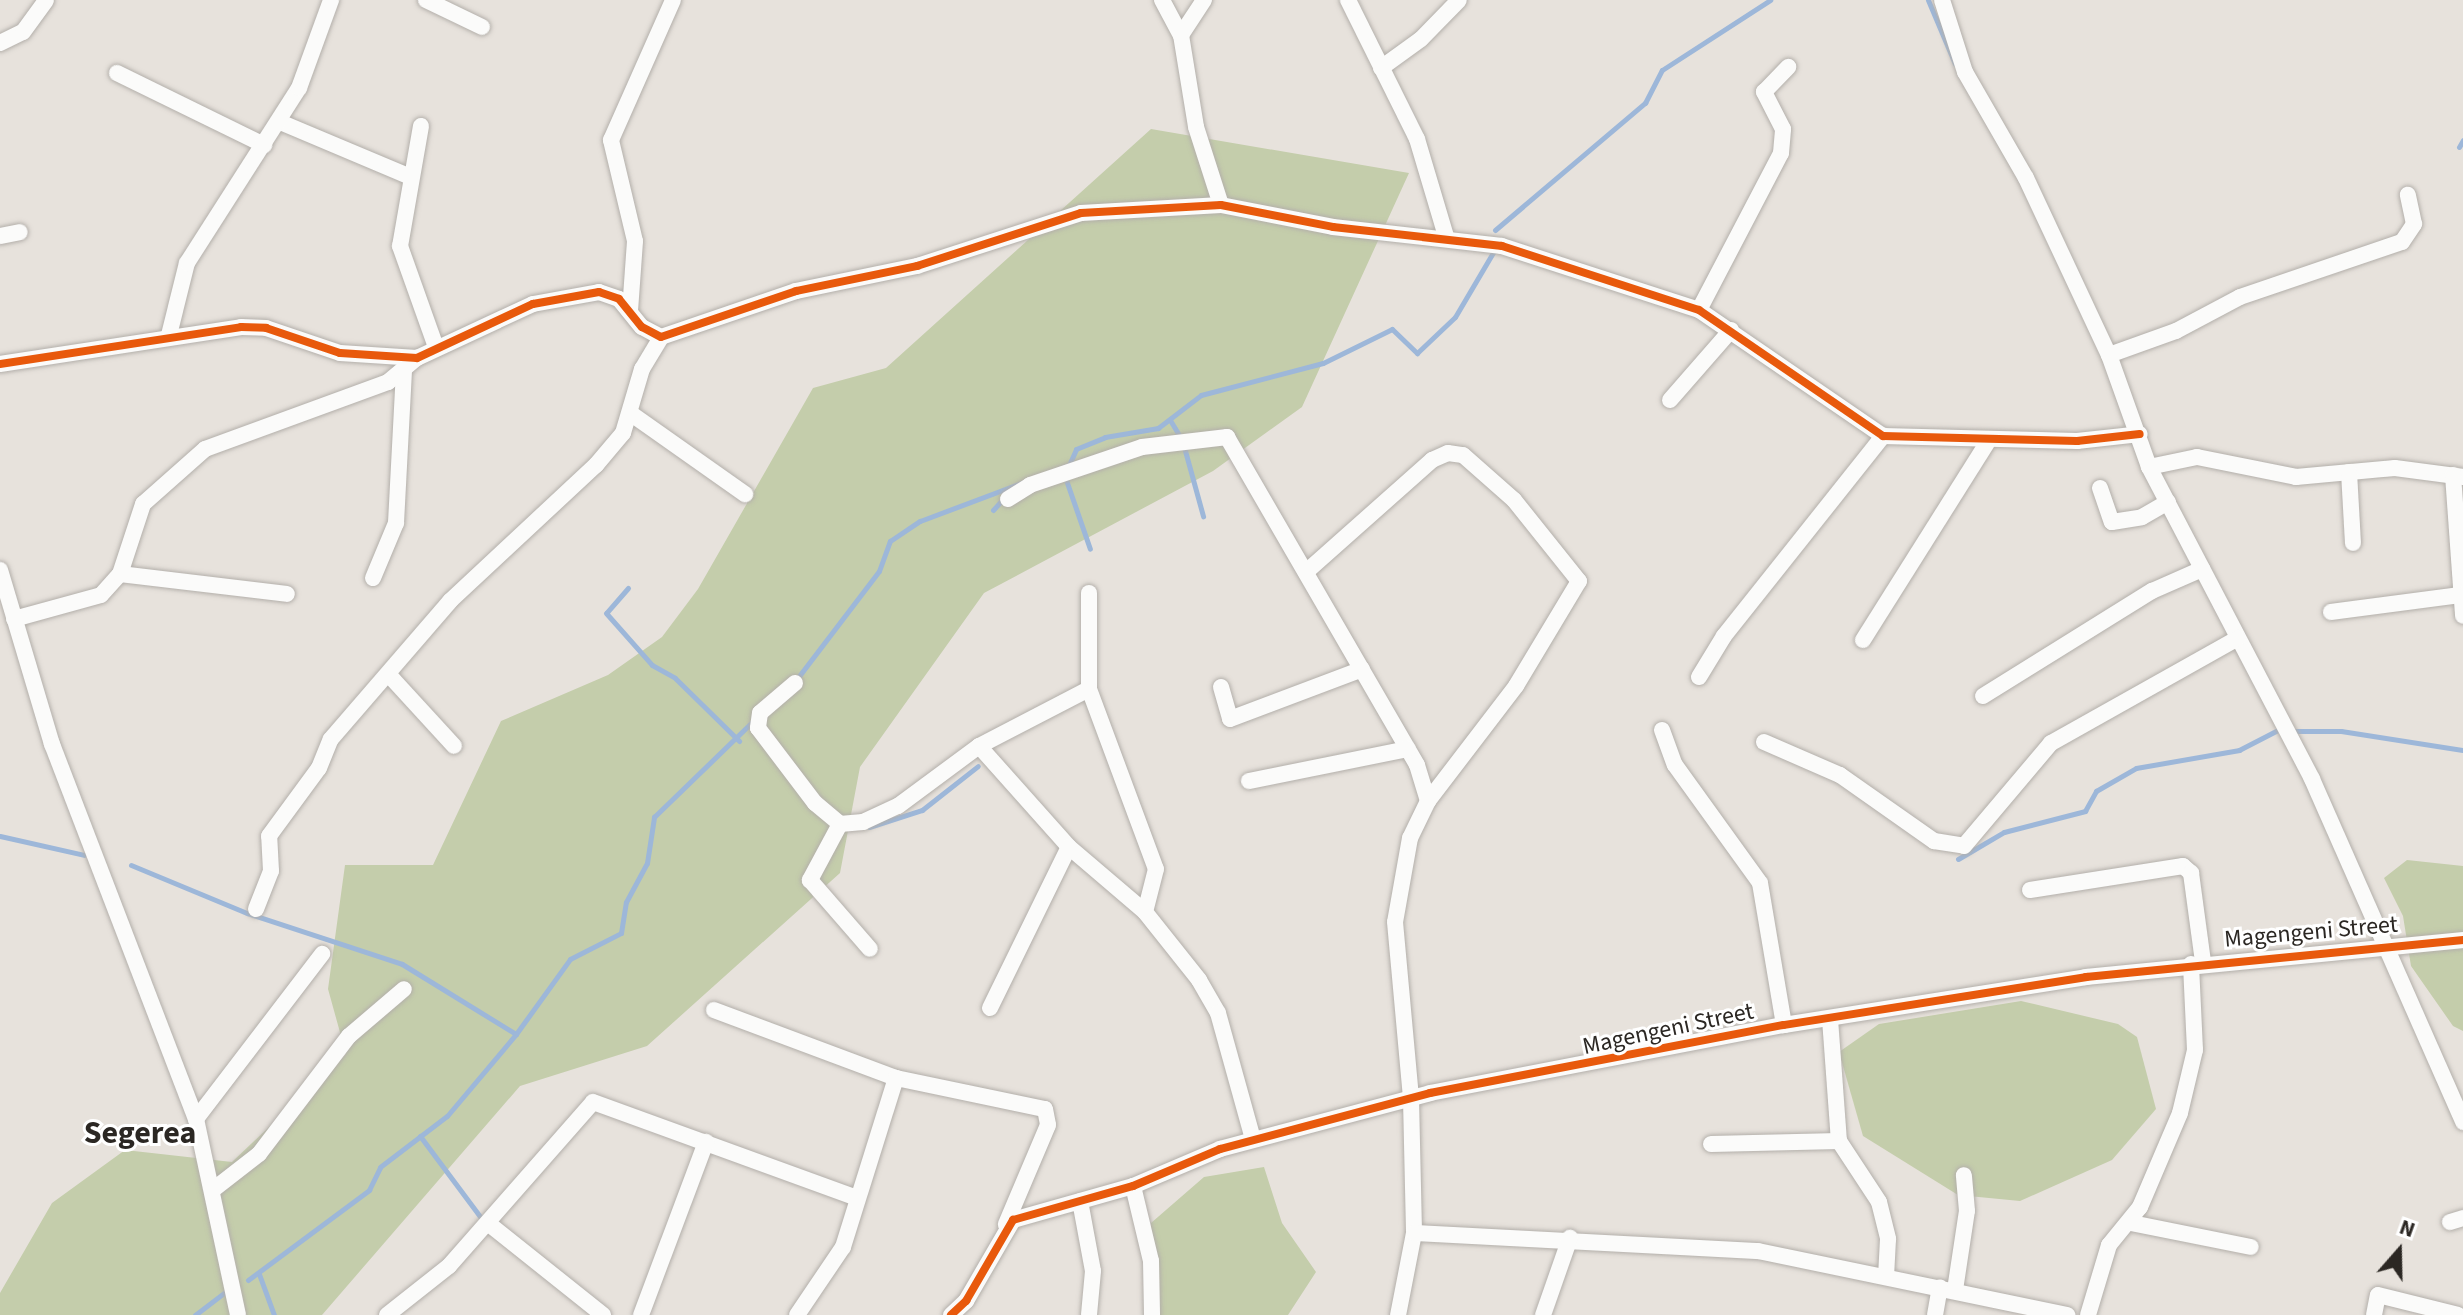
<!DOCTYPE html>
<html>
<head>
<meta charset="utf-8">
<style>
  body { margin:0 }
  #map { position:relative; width:2463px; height:1315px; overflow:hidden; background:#e7e2dc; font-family:"Source Sans 3",sans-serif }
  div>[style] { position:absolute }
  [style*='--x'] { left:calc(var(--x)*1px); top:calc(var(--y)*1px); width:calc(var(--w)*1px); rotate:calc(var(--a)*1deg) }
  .green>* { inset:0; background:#c4cdab }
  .stream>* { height:5px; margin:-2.5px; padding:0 2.5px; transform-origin:2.5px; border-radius:2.5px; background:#9db7d9 }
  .roads { filter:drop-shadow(0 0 2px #b3afaa) drop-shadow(0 0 2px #b3afaa) }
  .minor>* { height:16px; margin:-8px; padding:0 8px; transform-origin:8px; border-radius:8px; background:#fbfbfa }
  .cycleway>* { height:8px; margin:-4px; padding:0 4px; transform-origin:4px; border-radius:4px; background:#e8590c }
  span { translate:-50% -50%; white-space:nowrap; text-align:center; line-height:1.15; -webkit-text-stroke:6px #fff; paint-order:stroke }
  .street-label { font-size:24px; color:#2b2723 }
  .district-label { font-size:32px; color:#2b2723; font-weight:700 }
  .north { position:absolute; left:2359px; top:1211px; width:80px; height:80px; -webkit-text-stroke:6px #fff; paint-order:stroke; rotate:20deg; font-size:22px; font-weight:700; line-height:32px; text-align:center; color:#2b2723 }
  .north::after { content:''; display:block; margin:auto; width:28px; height:36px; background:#2b2723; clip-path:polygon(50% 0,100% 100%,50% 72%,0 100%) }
</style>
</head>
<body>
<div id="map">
  <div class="green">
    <div style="clip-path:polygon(1151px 129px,1409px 173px,1302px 407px,1213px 471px,984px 593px,860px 767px,840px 873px,647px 1046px,520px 1086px,322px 1315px,0 1315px,0 1293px,52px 1203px,125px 1150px,232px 1162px,346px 1054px,328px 989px,345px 865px,433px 865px,501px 721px,608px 675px,662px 637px,698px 589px,813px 388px,886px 368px)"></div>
    <div style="clip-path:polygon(2407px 860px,2463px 866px,2463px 1031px,2453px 1026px,2411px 966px,2403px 916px,2384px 878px)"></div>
    <div style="clip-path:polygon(2021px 1001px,2118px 1024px,2137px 1037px,2156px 1109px,2112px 1160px,2020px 1201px,1958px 1195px,1863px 1136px,1839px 1052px,1879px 1024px)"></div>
    <div style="clip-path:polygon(1264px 1167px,1282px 1223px,1316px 1272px,1288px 1315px,1151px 1315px,1151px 1223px,1204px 1177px)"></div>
  </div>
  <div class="stream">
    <div style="--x:1928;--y:0;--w:69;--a:67.1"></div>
    <div style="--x:2459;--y:147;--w:8;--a:-60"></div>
    <div style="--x:1495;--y:230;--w:197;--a:-40.3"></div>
    <div style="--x:1645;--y:103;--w:37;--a:-63"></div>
    <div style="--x:1662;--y:70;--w:129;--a:-32.9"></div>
    <div style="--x:1170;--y:420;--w:21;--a:59"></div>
    <div style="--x:1184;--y:447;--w:72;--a:74.6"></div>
    <div style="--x:1064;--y:474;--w:79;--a:70.9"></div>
    <div style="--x:993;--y:510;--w:15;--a:-48"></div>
    <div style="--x:628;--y:588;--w:33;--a:131"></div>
    <div style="--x:606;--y:613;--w:69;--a:48.5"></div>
    <div style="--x:652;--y:665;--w:26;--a:29"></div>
    <div style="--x:675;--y:678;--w:90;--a:44.5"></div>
    <div style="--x:796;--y:680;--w:137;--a:-52.7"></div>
    <div style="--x:879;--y:571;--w:32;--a:-70"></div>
    <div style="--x:890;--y:541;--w:36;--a:-34"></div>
    <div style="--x:920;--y:521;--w:159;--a:-20.6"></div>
    <div style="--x:1069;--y:465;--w:17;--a:-66"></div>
    <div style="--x:1076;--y:449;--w:31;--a:-22"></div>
    <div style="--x:1105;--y:437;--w:54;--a:-9.6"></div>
    <div style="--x:1158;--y:428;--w:54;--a:-37.5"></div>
    <div style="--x:1201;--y:395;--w:126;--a:-14.7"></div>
    <div style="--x:1323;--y:363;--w:77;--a:-26.2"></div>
    <div style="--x:1392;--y:329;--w:35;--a:44"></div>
    <div style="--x:1417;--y:353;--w:52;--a:-43.5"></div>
    <div style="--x:1455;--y:317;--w:79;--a:-59.5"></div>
    <div style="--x:2293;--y:731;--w:48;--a:0"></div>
    <div style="--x:2341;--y:731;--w:123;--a:8.9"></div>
    <div style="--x:869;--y:827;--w:56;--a:-17.8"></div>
    <div style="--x:922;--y:810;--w:71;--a:-38.2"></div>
    <div style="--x:0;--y:836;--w:86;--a:12.7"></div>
    <div style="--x:1958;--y:859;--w:53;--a:-30.4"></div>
    <div style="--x:2004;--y:832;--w:84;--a:-14.5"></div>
    <div style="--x:2085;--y:811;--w:23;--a:-61"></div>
    <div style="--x:2096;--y:791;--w:46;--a:-29.9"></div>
    <div style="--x:2136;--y:768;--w:105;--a:-9.9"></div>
    <div style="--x:2239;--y:750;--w:42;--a:-27.2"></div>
    <div style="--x:131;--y:865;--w:126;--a:22.5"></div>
    <div style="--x:247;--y:913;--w:163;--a:18.2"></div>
    <div style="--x:402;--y:964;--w:134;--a:31.6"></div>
    <div style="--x:516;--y:1034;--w:92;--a:-54.2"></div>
    <div style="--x:570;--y:959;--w:57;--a:-27"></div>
    <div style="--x:621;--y:933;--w:31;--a:-81"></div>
    <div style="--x:626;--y:902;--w:44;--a:-61.7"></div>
    <div style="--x:647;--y:863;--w:47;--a:-81.3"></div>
    <div style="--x:654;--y:817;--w:139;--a:-44.1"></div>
    <div style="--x:420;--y:1136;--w:107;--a:53.3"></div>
    <div style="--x:259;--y:1274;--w:44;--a:69.9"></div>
    <div style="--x:248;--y:1280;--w:151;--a:-36.6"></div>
    <div style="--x:369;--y:1190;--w:25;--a:-64"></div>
    <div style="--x:380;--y:1167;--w:84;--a:-37.3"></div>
    <div style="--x:447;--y:1116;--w:107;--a:-49.9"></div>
    <div style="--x:195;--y:1315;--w:43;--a:-37.4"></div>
  </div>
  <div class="roads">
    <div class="minor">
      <div style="--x:426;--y:0;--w:62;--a:25.7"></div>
      <div style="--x:1162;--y:0;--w:40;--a:62"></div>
      <div style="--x:1181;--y:35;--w:93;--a:80.7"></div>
      <div style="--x:1196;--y:127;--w:82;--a:72.2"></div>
      <div style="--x:1348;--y:0;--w:155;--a:63.6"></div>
      <div style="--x:1417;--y:139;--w:101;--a:73.4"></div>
      <div style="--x:1942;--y:0;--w:76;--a:72.3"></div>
      <div style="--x:1965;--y:72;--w:122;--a:60.1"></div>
      <div style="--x:2026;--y:178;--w:195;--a:64.9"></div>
      <div style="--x:2109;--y:355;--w:119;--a:70.3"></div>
      <div style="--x:2149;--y:467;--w:352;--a:62.4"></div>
      <div style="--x:2312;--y:779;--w:375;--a:66.2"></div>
      <div style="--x:1181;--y:35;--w:42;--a:-56.7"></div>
      <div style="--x:0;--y:43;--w:25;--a:-26"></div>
      <div style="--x:23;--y:32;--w:39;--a:-54"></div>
      <div style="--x:1381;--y:68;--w:49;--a:-35.9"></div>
      <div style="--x:1421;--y:39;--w:54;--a:-45.7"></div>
      <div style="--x:117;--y:73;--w:164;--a:26.1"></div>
      <div style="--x:280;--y:122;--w:142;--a:22.8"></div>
      <div style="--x:421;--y:126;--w:122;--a:99.9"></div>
      <div style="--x:400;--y:246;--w:107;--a:70.4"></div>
      <div style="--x:0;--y:236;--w:20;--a:-11"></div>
      <div style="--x:1699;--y:310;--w:177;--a:-62.4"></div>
      <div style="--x:1781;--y:153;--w:24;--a:-85"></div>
      <div style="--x:1783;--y:129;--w:42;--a:-117.2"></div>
      <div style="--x:1764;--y:92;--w:35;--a:-46"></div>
      <div style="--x:630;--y:311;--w:70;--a:-85.9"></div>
      <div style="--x:635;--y:241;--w:104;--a:-103.4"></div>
      <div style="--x:611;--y:140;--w:153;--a:-66.1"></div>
      <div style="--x:169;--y:335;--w:74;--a:-76"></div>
      <div style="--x:187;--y:263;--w:208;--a:-57.4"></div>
      <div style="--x:299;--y:88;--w:94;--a:-70"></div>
      <div style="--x:2109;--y:355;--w:71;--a:-19.7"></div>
      <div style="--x:2176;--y:331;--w:72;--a:-28"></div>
      <div style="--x:2240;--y:297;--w:171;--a:-18.8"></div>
      <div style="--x:2402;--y:242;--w:22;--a:-56"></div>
      <div style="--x:2414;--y:224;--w:30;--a:-102"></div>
      <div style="--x:0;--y:364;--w:244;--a:-8.7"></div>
      <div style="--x:241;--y:327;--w:25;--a:2"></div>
      <div style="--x:266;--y:328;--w:78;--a:18.7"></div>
      <div style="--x:340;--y:353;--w:77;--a:3.7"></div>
      <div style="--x:417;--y:358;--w:128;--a:-25"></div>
      <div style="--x:533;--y:304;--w:67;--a:-10.3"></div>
      <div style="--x:599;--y:292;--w:21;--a:19"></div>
      <div style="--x:619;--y:299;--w:36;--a:51"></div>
      <div style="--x:642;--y:327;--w:21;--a:28"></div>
      <div style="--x:661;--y:337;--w:143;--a:-18.8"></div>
      <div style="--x:796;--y:291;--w:124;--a:-11.7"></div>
      <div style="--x:917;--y:266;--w:172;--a:-17.9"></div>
      <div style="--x:1081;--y:213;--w:140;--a:-3.3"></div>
      <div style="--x:1221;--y:205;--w:114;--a:11.1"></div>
      <div style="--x:1333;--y:227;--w:170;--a:6.4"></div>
      <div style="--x:1502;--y:246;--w:207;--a:18"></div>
      <div style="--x:1699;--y:310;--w:223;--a:34.4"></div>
      <div style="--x:1883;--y:436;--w:194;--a:1.5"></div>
      <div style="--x:2077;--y:441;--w:63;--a:-6.3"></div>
      <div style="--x:1670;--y:400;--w:93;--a:-48.9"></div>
      <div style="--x:630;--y:413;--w:141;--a:35.2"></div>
      <div style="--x:2149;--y:467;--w:49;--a:-11.8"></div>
      <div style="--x:2197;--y:457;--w:101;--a:11.4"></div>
      <div style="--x:2296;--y:477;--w:99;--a:-5.2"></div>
      <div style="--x:2395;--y:468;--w:69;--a:7.5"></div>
      <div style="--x:2349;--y:472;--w:71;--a:86.8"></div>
      <div style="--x:2453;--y:475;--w:141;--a:85.9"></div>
      <div style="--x:2100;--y:488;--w:36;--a:71"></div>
      <div style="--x:2112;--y:522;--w:30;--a:-9"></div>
      <div style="--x:2142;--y:517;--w:30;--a:-30"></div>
      <div style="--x:1008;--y:499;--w:26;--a:-32"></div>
      <div style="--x:1030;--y:485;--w:118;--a:-18.7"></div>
      <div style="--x:1142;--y:447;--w:86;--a:-6.7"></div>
      <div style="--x:1227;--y:437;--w:379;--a:59.9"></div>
      <div style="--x:1417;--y:765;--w:38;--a:73"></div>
      <div style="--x:0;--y:570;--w:182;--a:73.4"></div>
      <div style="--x:52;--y:744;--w:402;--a:69"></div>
      <div style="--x:196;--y:1119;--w:200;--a:77.9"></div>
      <div style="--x:1306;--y:572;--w:169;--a:-41.6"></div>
      <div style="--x:1432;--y:460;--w:17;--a:-24"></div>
      <div style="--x:1448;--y:453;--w:15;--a:8"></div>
      <div style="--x:1463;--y:455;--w:68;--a:41.4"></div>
      <div style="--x:1514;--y:500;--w:104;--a:51.3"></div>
      <div style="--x:1579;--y:581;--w:122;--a:121"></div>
      <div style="--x:1516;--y:686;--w:145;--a:127.4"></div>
      <div style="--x:1428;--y:801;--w:41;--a:115.9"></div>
      <div style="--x:1410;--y:838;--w:85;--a:100.1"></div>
      <div style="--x:1395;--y:922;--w:178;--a:84.8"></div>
      <div style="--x:1411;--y:1099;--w:134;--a:88.7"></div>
      <div style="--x:1414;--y:1233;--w:84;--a:101"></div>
      <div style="--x:120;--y:574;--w:168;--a:6.8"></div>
      <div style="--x:373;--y:578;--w:60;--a:-67.3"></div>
      <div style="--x:396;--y:523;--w:153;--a:-87"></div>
      <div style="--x:1089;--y:593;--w:96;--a:90"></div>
      <div style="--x:1089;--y:689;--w:192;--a:69.6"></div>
      <div style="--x:1156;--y:869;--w:44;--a:104.3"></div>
      <div style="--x:2331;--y:612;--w:130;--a:-7.5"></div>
      <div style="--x:14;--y:619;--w:90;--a:-15.4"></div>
      <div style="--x:101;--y:595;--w:28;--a:-48"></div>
      <div style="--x:120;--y:574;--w:74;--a:-71.8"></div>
      <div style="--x:143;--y:504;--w:83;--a:-41.6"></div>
      <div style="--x:205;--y:449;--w:195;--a:-20.1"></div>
      <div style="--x:388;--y:382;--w:38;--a:-40"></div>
      <div style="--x:1863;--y:640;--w:236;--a:-57.8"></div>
      <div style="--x:389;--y:675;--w:96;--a:47.5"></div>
      <div style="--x:1699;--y:677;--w:48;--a:-58.6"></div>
      <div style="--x:1724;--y:636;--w:256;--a:-51.5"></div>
      <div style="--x:795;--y:683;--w:46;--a:139.4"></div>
      <div style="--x:760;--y:713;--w:15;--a:98"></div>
      <div style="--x:758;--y:728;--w:94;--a:52.8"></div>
      <div style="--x:815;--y:803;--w:33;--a:40"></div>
      <div style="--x:840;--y:824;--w:23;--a:-5"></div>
      <div style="--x:863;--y:822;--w:38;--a:-25"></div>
      <div style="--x:898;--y:806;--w:101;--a:-36.5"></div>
      <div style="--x:979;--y:746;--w:124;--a:-27.4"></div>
      <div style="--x:1221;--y:687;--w:33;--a:74"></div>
      <div style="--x:1230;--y:719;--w:141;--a:-20.7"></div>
      <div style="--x:1983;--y:696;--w:199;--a:-31.9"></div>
      <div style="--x:2152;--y:591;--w:55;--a:-23.7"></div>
      <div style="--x:1662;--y:730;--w:37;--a:70"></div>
      <div style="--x:1675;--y:765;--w:145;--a:54.2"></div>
      <div style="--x:1760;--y:883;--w:144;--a:80.4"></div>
      <div style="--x:1764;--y:742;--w:83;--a:23.5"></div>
      <div style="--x:1840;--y:775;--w:115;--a:35.1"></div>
      <div style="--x:1934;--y:841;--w:30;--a:9"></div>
      <div style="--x:1964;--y:846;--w:135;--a:-49.8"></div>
      <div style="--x:2051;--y:743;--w:214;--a:-29.3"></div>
      <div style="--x:979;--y:746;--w:135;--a:48.3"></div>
      <div style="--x:1069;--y:847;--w:100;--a:40.5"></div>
      <div style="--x:1145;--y:912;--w:87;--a:51.5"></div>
      <div style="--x:1199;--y:980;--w:38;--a:60"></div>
      <div style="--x:1218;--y:1013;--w:131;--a:74.5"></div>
      <div style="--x:1249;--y:781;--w:162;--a:-11.4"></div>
      <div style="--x:840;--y:824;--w:64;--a:118.2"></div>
      <div style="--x:810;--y:880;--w:91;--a:49"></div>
      <div style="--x:2030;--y:890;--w:155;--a:-8.9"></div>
      <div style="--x:2183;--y:866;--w:11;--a:41"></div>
      <div style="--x:2191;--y:873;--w:90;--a:82.3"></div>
      <div style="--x:256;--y:909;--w:41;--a:-68.5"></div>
      <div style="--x:271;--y:871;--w:35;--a:-93"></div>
      <div style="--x:269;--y:836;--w:84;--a:-53.7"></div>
      <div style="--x:319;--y:768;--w:31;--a:-68"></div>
      <div style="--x:331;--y:739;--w:182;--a:-49.2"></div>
      <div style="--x:450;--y:601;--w:200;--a:-43"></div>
      <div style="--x:596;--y:465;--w:42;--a:-49.8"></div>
      <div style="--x:623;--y:433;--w:67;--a:-73.5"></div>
      <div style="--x:642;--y:369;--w:37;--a:-59"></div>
      <div style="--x:990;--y:1008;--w:179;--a:-63.9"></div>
      <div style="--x:714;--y:1010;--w:194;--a:20.5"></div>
      <div style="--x:896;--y:1078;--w:152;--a:11.8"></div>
      <div style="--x:1045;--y:1109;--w:16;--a:79"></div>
      <div style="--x:1048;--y:1125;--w:108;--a:113"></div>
      <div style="--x:1830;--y:1019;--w:122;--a:85.8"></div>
      <div style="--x:196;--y:1119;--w:208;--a:-52.6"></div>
      <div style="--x:1711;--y:1144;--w:128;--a:-1.3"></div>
      <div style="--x:1839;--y:1141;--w:73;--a:56.7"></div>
      <div style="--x:1879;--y:1202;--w:38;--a:76"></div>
      <div style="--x:1888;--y:1239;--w:35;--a:93"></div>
      <div style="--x:1133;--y:1186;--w:77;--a:76.5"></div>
      <div style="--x:1151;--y:1261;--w:54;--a:88.9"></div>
      <div style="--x:214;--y:1189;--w:57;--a:-37.9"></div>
      <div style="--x:259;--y:1154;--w:148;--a:-52.7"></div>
      <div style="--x:349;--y:1036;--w:72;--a:-40.5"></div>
      <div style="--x:1080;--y:1201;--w:71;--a:79.5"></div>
      <div style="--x:1093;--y:1271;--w:44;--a:95.2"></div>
      <div style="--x:2450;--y:1222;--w:14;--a:-17"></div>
      <div style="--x:2131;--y:1223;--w:122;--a:11.3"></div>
      <div style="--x:489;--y:1224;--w:146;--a:38.6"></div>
      <div style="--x:1414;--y:1233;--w:344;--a:3"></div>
      <div style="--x:1758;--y:1251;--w:316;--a:11.7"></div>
      <div style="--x:1955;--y:1290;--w:80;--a:-81.4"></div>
      <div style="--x:1967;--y:1211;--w:36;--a:-95"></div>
      <div style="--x:387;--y:1315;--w:79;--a:-38.3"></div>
      <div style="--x:449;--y:1266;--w:218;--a:-48.7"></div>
      <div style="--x:593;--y:1102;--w:281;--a:20"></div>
      <div style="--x:641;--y:1315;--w:185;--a:-69.4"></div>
      <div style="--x:797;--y:1315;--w:82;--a:-55.9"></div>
      <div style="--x:843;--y:1247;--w:177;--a:-72.6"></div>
      <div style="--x:951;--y:1315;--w:21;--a:-43"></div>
      <div style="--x:966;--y:1301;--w:94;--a:-59.9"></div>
      <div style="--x:1013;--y:1220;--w:125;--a:-15.8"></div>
      <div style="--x:1133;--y:1186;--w:95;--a:-23"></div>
      <div style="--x:1220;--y:1149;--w:217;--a:-14.9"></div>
      <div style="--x:1430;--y:1093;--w:360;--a:-10.9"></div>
      <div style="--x:1784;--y:1025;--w:306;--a:-9"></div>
      <div style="--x:2086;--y:977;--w:379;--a:-5.6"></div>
      <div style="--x:1543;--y:1315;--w:82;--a:-70.7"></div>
      <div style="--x:1935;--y:1315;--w:28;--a:-80"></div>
      <div style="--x:2088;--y:1315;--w:73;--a:-73.3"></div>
      <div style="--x:2109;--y:1245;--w:49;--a:-50.8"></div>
      <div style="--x:2140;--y:1207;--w:102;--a:-66.9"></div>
      <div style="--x:2180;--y:1113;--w:65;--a:-76.6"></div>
      <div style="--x:2195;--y:1050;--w:86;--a:-92.7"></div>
      <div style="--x:2374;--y:1315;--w:20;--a:-79"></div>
      <div style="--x:2378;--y:1295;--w:82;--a:14"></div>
    </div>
  </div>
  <div class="cycleway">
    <div style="--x:0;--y:364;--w:244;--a:-8.7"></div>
    <div style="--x:241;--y:327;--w:25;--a:2"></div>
    <div style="--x:266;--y:328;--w:78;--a:18.7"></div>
    <div style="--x:340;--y:353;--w:77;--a:3.7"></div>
    <div style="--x:417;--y:358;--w:128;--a:-25"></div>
    <div style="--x:533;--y:304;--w:67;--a:-10.3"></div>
    <div style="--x:599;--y:292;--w:21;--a:19"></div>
    <div style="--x:619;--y:299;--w:36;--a:51"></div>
    <div style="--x:642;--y:327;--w:21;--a:28"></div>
    <div style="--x:661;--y:337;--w:143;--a:-18.8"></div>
    <div style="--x:796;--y:291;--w:124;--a:-11.7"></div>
    <div style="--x:917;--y:266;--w:172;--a:-17.9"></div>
    <div style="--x:1081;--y:213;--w:140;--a:-3.3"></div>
    <div style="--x:1221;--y:205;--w:114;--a:11.1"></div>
    <div style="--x:1333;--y:227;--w:170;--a:6.4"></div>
    <div style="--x:1502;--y:246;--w:207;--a:18"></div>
    <div style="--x:1699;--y:310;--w:223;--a:34.4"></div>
    <div style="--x:1883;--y:436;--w:194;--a:1.5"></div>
    <div style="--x:2077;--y:441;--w:63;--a:-6.3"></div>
    <div style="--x:951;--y:1315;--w:21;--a:-43"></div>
    <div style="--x:966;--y:1301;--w:94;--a:-59.9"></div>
    <div style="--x:1013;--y:1220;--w:125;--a:-15.8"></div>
    <div style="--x:1133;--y:1186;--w:95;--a:-23"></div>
    <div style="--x:1220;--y:1149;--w:217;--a:-14.9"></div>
    <div style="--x:1430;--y:1093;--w:360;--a:-10.9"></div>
    <div style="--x:1784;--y:1025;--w:306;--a:-9"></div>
    <div style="--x:2086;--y:977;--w:379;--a:-5.6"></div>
  </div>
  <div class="street-label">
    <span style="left:2311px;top:932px;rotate:-5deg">Magengeni Street</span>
    <span style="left:1668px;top:1029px;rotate:-12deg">Magengeni Street</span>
  </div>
  <div class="district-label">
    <span style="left:140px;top:1133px">Segerea</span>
  </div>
  <div class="north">N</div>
</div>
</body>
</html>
